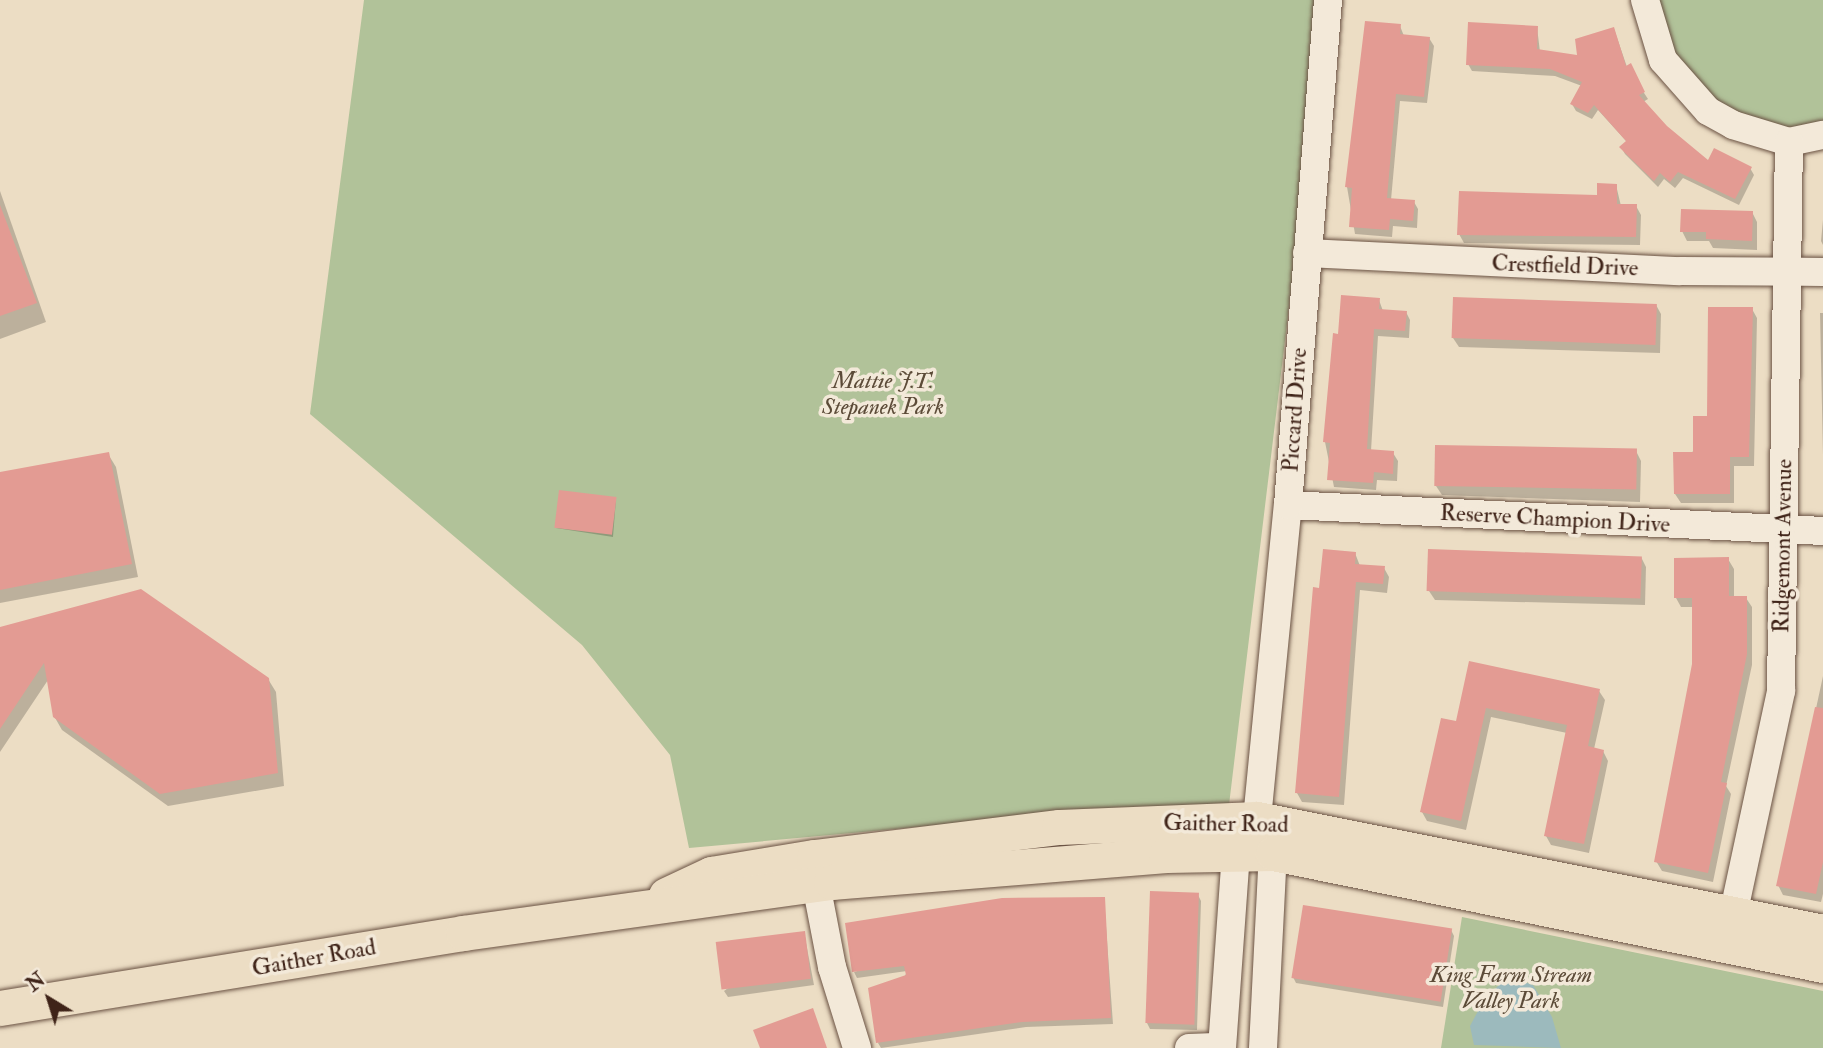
<!DOCTYPE html>
<html>
<head>
<meta charset="utf-8">
<style>
  body { margin:0 }
  #map { position:relative; width:1823px; height:1048px; overflow:hidden; background:#ecddc4; font-family:"IM FELL Double Pica",serif }
  div>[style] { position:absolute }
  [style*='--x'] { left:calc(var(--x)*1px); top:calc(var(--y)*1px); width:calc(var(--w)*1px); rotate:calc(var(--a)*1deg) }
  .green>* { inset:0; background:#b1c299 }
  .water>* { inset:0; background:#9cbabd }
  .shadow>* { inset:0; background:#0003 }
  .building>* { inset:0; background:#e39b93; transform-origin:0 0 }
  .roads { filter:drop-shadow(0 0 2px #6a5243) drop-shadow(0 0 2px #6a5243) }
  .minor>* { height:28px; margin:-14px; padding:0 14px; transform-origin:14px; border-radius:14px; background:#f3e9d9 }
  .major>* { height:35px; margin:-17.5px; padding:0 17.5px; transform-origin:17.5px; border-radius:17.5px; background:#ecddc4 }
  span { translate:-50% -50%; white-space:nowrap; text-align:center; line-height:1.15; -webkit-text-stroke:7px #f3e9d9; paint-order:stroke }
  .street-label { font-size:23px; color:#3f2318 }
  .park-label { font-size:23px; color:#5c4b38; font-style:italic }
  .north { position:absolute; left:14px; top:964px; width:70px; height:70px; -webkit-text-stroke:5px #f3e9d9; paint-order:stroke; rotate:322deg; font-size:19px; font-weight:700; line-height:28px; text-align:center; color:#3f2318 }
  .north::after { content:''; display:block; margin:auto; width:24px; height:32px; background:#3f2318; clip-path:polygon(50% 0,100% 100%,50% 72%,0 100%) }
</style>
</head>
<body>
<div id="map">
  <div class="green">
    <div style="clip-path:polygon(364px 0,1326px 0,1229px 805px,1082px 812px,689px 848px,670px 755px,582px 645px,310px 414px)"></div>
    <div style="clip-path:polygon(1657px 0,1823px 0,1823px 125px,1774px 128px,1730px 115px,1670px 55px)"></div>
    <div style="clip-path:polygon(1462px 917px,1823px 991px,1823px 1048px,1441px 1048px)"></div>
  </div>
  <div class="water">
    <div style="clip-path:polygon(1509px 976px,1533px 985px,1552px 1017px,1561px 1048px,1474px 1045px,1470px 1026px,1485px 998px)"></div>
  </div>
  <div class="shadow">
    <div style="clip-path:polygon(1400px 26px,1404px 36px,1429px 38px,1434px 46px,1427px 103px,1400px 101px,1391px 200px,1414px 202px,1418px 209px,1417px 228px,1393px 226px,1392px 237px,1355px 234px,1347px 187px)"></div>
    <div style="clip-path:polygon(1537px 27px,1540px 52px,1579px 57px,1614px 29px,1627px 67px,1648px 99px,1643px 102px,1666px 128px,1709px 163px,1750px 168px,1754px 175px,1739px 205px,1683px 178px,1675px 188px,1664px 179px,1658px 187px,1625px 154px,1621px 147px,1627px 142px,1598px 110px,1592px 119px,1576px 111px,1572px 104px,1582px 86px,1555px 76px,1472px 71px,1468px 64px)"></div>
    <div style="clip-path:polygon(1616px 185px,1621px 206px,1636px 206px,1641px 215px,1640px 245px,1464px 243px,1459px 234px,1598px 197px)"></div>
    <div style="clip-path:polygon(0 191px,46px 322px,0 339px)"></div>
    <div style="clip-path:polygon(1752px 212px,1757px 222px,1757px 250px,1713px 248px,1709px 241px,1687px 241px,1682px 231px)"></div>
    <div style="clip-path:polygon(1823px 220px,1823px 245px,1821px 241px)"></div>
    <div style="clip-path:polygon(1379px 300px,1383px 311px,1406px 312px,1410px 320px,1409px 338px,1378px 336px,1371px 451px,1393px 453px,1398px 461px,1397px 481px,1377px 480px,1376px 490px,1334px 487px,1325px 442px,1339px 335px)"></div>
    <div style="clip-path:polygon(1656px 305px,1661px 314px,1660px 353px,1459px 347px,1453px 338px)"></div>
    <div style="clip-path:polygon(1752px 309px,1757px 318px,1754px 466px,1734px 466px,1734px 503px,1681px 503px,1675px 494px)"></div>
    <div style="clip-path:polygon(1820px 313px,1823px 313px,1823px 457px,1823px 456px)"></div>
    <div style="clip-path:polygon(1636px 451px,1641px 461px,1640px 502px,1442px 495px,1436px 486px)"></div>
    <div style="clip-path:polygon(108px 454px,116px 467px,138px 577px,0 603px,0 474px)"></div>
    <div style="clip-path:polygon(616px 499px,613px 537px,556px 528px)"></div>
    <div style="clip-path:polygon(1355px 553px,1360px 566px,1384px 568px,1389px 577px,1387px 593px,1360px 590px,1344px 805px,1302px 802px,1297px 793px,1321px 590px)"></div>
    <div style="clip-path:polygon(1641px 557px,1646px 567px,1645px 605px,1435px 600px,1429px 591px)"></div>
    <div style="clip-path:polygon(1728px 559px,1734px 569px,1734px 598px,1746px 598px,1752px 607px,1752px 665px,1726px 786px,1731px 794px,1713px 882px,1662px 871px,1656px 861px,1694px 664px,1694px 607px,1681px 607px,1676px 598px)"></div>
    <div style="clip-path:polygon(141px 591px,268px 679px,276px 692px,284px 786px,168px 806px,62px 730px,54px 716px,48px 680px,0 752px,0 629px)"></div>
    <div style="clip-path:polygon(1823px 604px,1823px 894px,1821px 902px,1783px 895px,1778px 885px,1823px 676px)"></div>
    <div style="clip-path:polygon(1470px 664px,1599px 691px,1605px 700px,1594px 749px,1603px 751px,1608px 761px,1589px 853px,1551px 845px,1546px 836px,1567px 733px,1491px 717px,1466px 830px,1427px 821px,1422px 812px,1457px 723px)"></div>
    <div style="clip-path:polygon(1198px 895px,1201px 901px,1197px 1030px,1150px 1029px,1147px 1023px)"></div>
    <div style="clip-path:polygon(1104px 898px,1113px 1024px,1026px 1027px,881px 1048px,878px 1043px,907px 971px,857px 978px,854px 972px)"></div>
    <div style="clip-path:polygon(1451px 930px,1454px 936px,1443px 1007px,1296px 983px,1293px 977px)"></div>
    <div style="clip-path:polygon(804px 932px,814px 985px,728px 997px,724px 991px)"></div>
  </div>
  <div class="building">
    <div style="clip-path:polygon(1365px 21px,1401px 24px,1400px 34px,1430px 37px,1424px 97px,1396px 94px,1387px 198px,1415px 200px,1413px 221px,1390px 219px,1389px 230px,1349px 227px,1352px 188px,1345px 187px)"></div>
    <div style="clip-path:polygon(1468px 22px,1538px 26px,1537px 49px,1577px 55px,1575px 39px,1614px 27px,1626px 66px,1631px 63px,1645px 92px,1639px 95px,1667px 126px,1708px 160px,1714px 148px,1752px 167px,1735px 199px,1678px 172px,1670px 182px,1660px 173px,1654px 181px,1619px 147px,1626px 141px,1594px 105px,1588px 113px,1570px 104px,1582px 82px,1550px 69px,1466px 65px)"></div>
    <div style="clip-path:polygon(1597px 183px,1617px 184px,1617px 204px,1637px 204px,1636px 237px,1457px 235px,1459px 191px,1597px 195px)"></div>
    <div style="clip-path:polygon(0 205px,37px 303px,0 316px)"></div>
    <div style="clip-path:polygon(1681px 209px,1753px 211px,1752px 241px,1706px 239px,1706px 232px,1680px 232px)"></div>
    <div style="clip-path:polygon(1341px 295px,1380px 298px,1379px 309px,1407px 311px,1405px 331px,1374px 329px,1367px 449px,1394px 451px,1393px 474px,1374px 472px,1373px 483px,1327px 480px,1330px 443px,1323px 442px,1333px 333px,1338px 334px)"></div>
    <div style="left:1453px;top:297px;width:204px;height:41px;rotate:2deg"></div>
    <div style="clip-path:polygon(1708px 307px,1753px 307px,1749px 457px,1730px 457px,1730px 494px,1674px 494px,1673px 452px,1693px 452px,1693px 416px,1707px 416px)"></div>
    <div style="left:1435px;top:445px;width:202px;height:41px;rotate:1deg"></div>
    <div style="clip-path:polygon(109px 452px,132px 564px,0 590px,0 472px)"></div>
    <div style="left:559px;top:490px;width:58px;height:38px;rotate:7deg"></div>
    <div style="clip-path:polygon(1323px 549px,1356px 552px,1355px 564px,1385px 566px,1383px 584px,1356px 582px,1339px 797px,1295px 793px,1313px 587px,1319px 588px)"></div>
    <div style="left:1428px;top:549px;width:214px;height:42px;rotate:2deg"></div>
    <div style="clip-path:polygon(1729px 557px,1729px 596px,1747px 596px,1747px 654px,1721px 782px,1727px 783px,1708px 873px,1654px 862px,1692px 664px,1692px 598px,1674px 598px,1674px 558px)"></div>
    <div style="clip-path:polygon(141px 589px,269px 678px,278px 773px,160px 794px,53px 717px,44px 663px,0 729px,0 627px)"></div>
    <div style="clip-path:polygon(1469px 661px,1600px 689px,1588px 746px,1604px 750px,1584px 844px,1544px 836px,1567px 725px,1486px 708px,1461px 821px,1420px 812px,1441px 718px,1456px 721px)"></div>
    <div style="clip-path:polygon(1815px 707px,1823px 708px,1823px 862px,1816px 894px,1776px 886px)"></div>
    <div style="left:1150px;top:891px;width:49px;height:132px;rotate:2deg"></div>
    <div style="clip-path:polygon(1105px 897px,1111px 1018px,1022px 1022px,876px 1043px,868px 988px,906px 975px,904px 966px,852px 972px,845px 923px,1002px 898px)"></div>
    <div style="left:1303px;top:905px;width:151px;height:74px;rotate:9deg"></div>
    <div style="left:805px;top:931px;width:48px;height:90px;rotate:83deg"></div>
    <div style="clip-path:polygon(813px 1008px,827px 1048px,760px 1048px,753px 1030px)"></div>
  </div>
  <div class="roads">
    <div class="minor">
      <div style="--x:1645;--y:0;--w:63;--a:73.3"></div>
      <div style="--x:1663;--y:60;--w:68;--a:48.6"></div>
      <div style="--x:1708;--y:111;--w:29;--a:29"></div>
      <div style="--x:1733;--y:125;--w:59;--a:16.9"></div>
      <div style="--x:1789;--y:142;--w:35;--a:-12"></div>
      <div style="--x:1307;--y:253;--w:373;--a:2.8"></div>
      <div style="--x:1680;--y:271;--w:143;--a:0.4"></div>
      <div style="--x:1288;--y:505;--w:536;--a:2.78"></div>
      <div style="--x:816;--y:884;--w:85;--a:79.1"></div>
      <div style="--x:832;--y:967;--w:85;--a:72.8"></div>
      <div style="--x:1729;--y:934;--w:249;--a:-77.9"></div>
      <div style="--x:1781;--y:691;--w:549;--a:-89.17"></div>
      <div style="--x:1189;--y:1048;--w:33;--a:-2"></div>
      <div style="--x:1222;--y:1048;--w:195;--a:-85.9"></div>
      <div style="--x:1236;--y:854;--w:41;--a:-59"></div>
      <div style="--x:1257;--y:819;--w:316;--a:-84.4"></div>
      <div style="--x:1288;--y:505;--w:507;--a:-85.47"></div>
      <div style="--x:1263;--y:1048;--w:195;--a:-87.1"></div>
      <div style="--x:1273;--y:853;--w:21;--a:-115"></div>
    </div>
    <div class="major">
      <div style="--x:666;--y:895;--w:50;--a:-25"></div>
      <div style="--x:711;--y:874;--w:104;--a:-9.4"></div>
      <div style="--x:814;--y:857;--w:247;--a:-7"></div>
      <div style="--x:1059;--y:827;--w:198;--a:-2.3"></div>
      <div style="--x:1257;--y:819;--w:577;--a:11.29"></div>
      <div style="--x:0;--y:1008;--w:469;--a:-9.2"></div>
      <div style="--x:463;--y:933;--w:372;--a:-7.9"></div>
      <div style="--x:831;--y:882;--w:336;--a:-4.6"></div>
      <div style="--x:1166;--y:855;--w:107;--a:-1.1"></div>
      <div style="--x:1273;--y:853;--w:561;--a:11.51"></div>
    </div>
  </div>
  <div class="street-label">
    <span style="left:1565px;top:266px;rotate:2deg">Crestfield Drive</span>
    <span style="left:1295px;top:410px;rotate:-86deg">Piccard Drive</span>
    <span style="left:1555px;top:519px;rotate:3deg">Reserve Champion Drive</span>
    <span style="left:1783px;top:546px;rotate:-89deg">Ridgemont Avenue</span>
    <span style="left:1226px;top:824px;rotate:1deg">Gaither Road</span>
    <span style="left:314px;top:958px;rotate:-10deg">Gaither Road</span>
  </div>
  <div class="park-label">
    <span style="left:883px;top:394px">Mattie J.T.<br>Stepanek Park</span>
    <span style="left:1511px;top:988px">King Farm Stream<br>Valley Park</span>
  </div>
  <div class="north">N</div>
</div>
</body>
</html>
